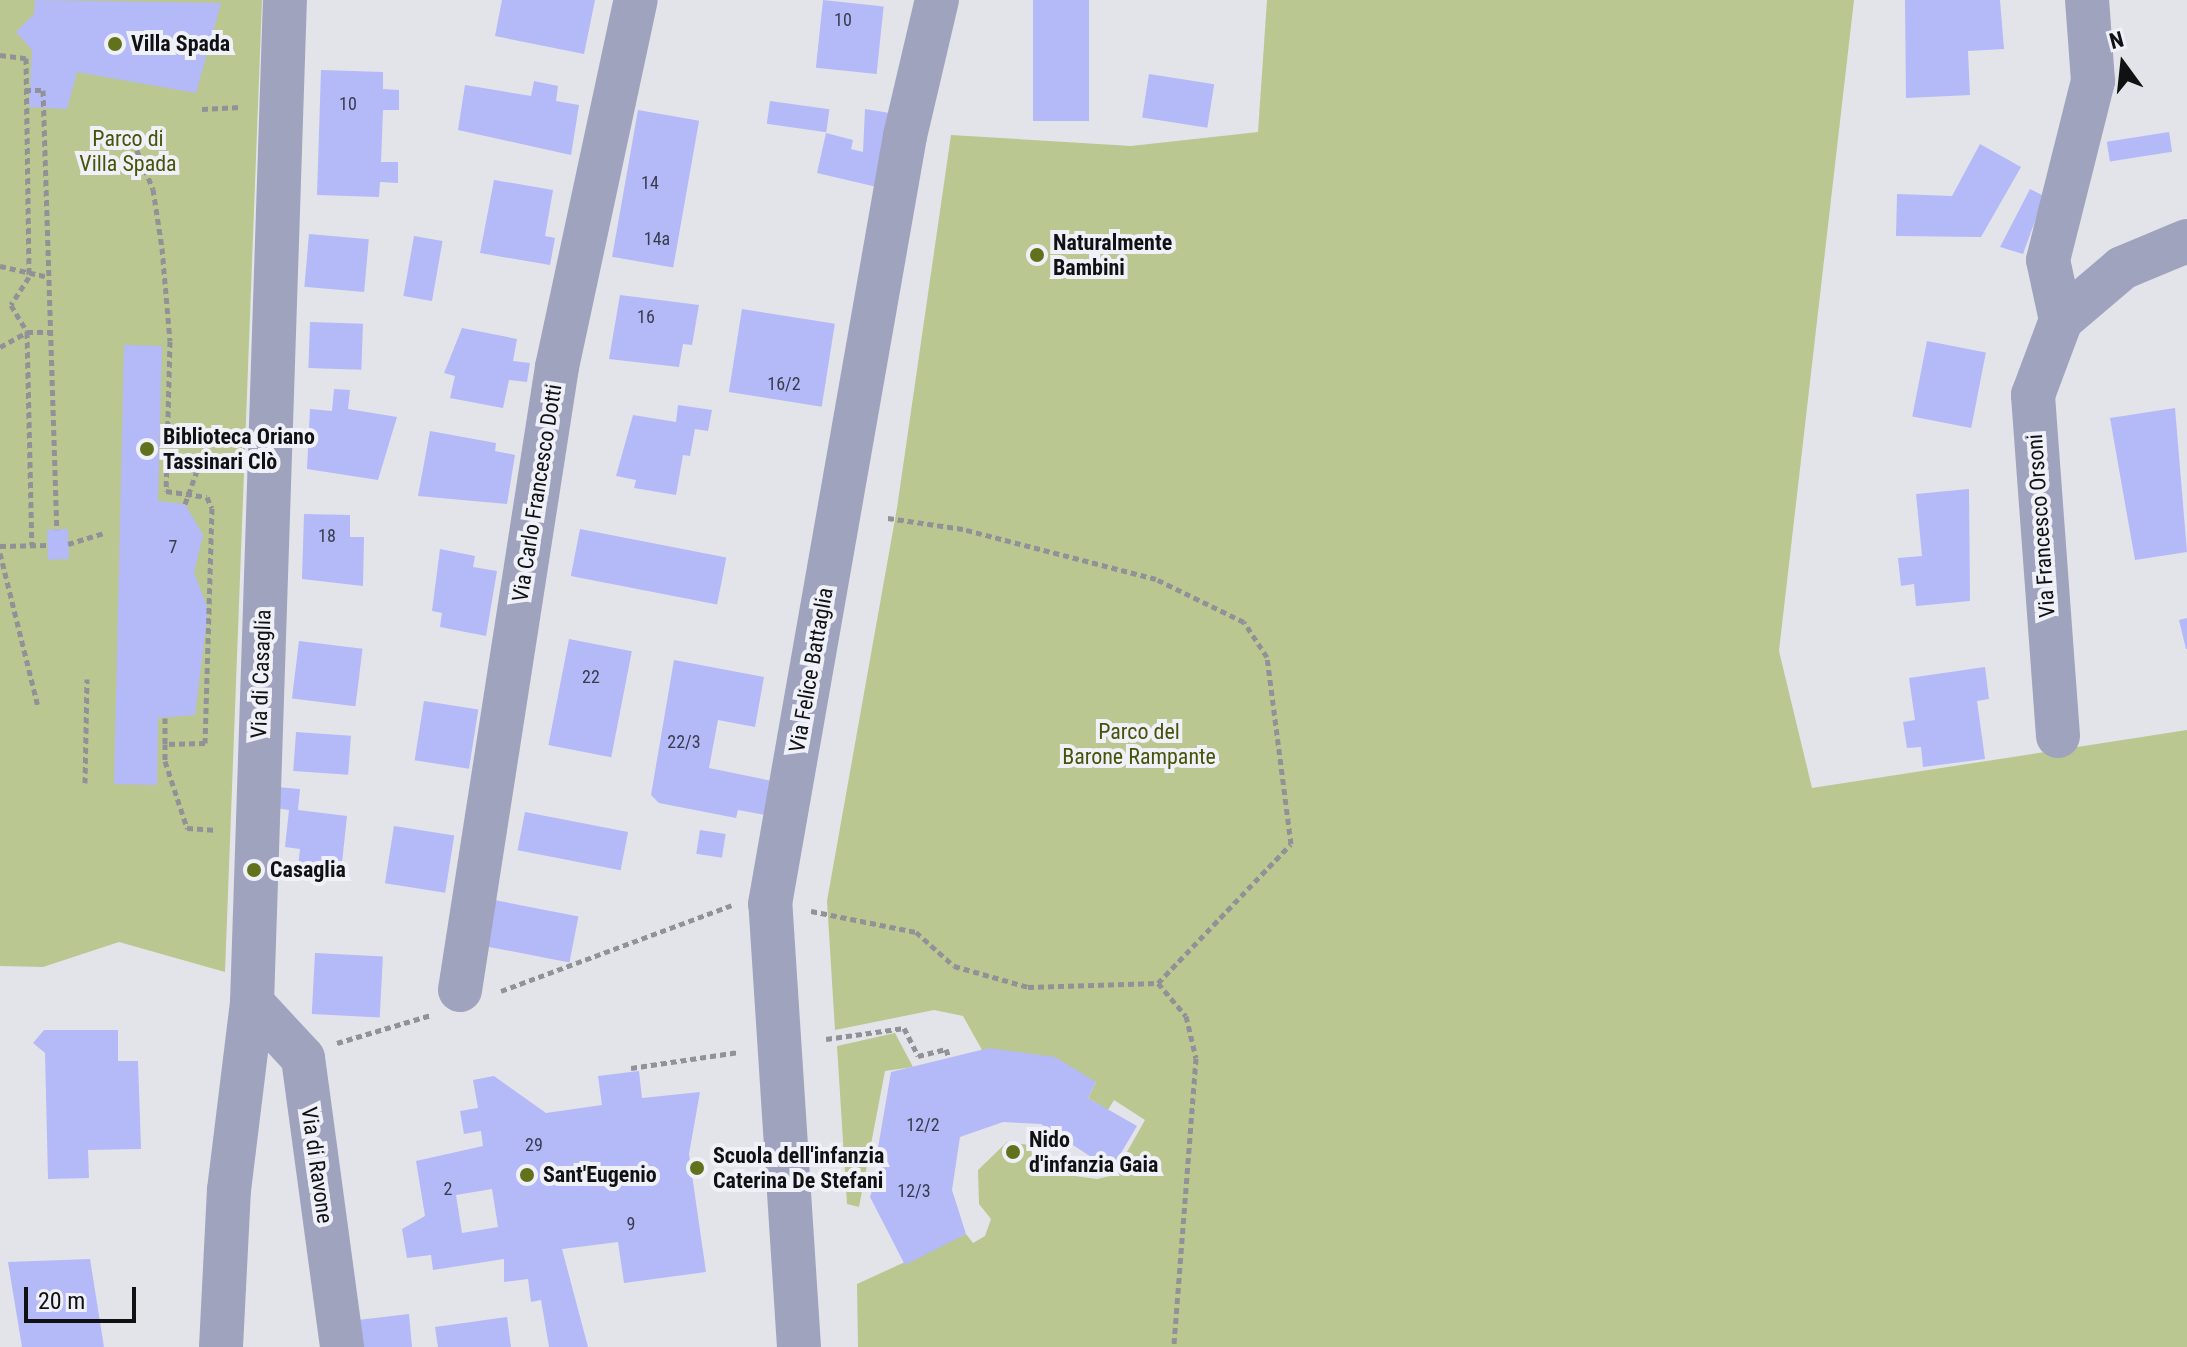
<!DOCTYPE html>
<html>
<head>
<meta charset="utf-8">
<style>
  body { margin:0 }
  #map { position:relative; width:2187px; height:1347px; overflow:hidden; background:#e3e4ea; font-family:"Roboto Condensed",sans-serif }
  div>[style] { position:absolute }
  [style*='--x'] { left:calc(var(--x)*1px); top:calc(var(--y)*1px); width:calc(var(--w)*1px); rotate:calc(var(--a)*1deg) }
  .green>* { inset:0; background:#bac790 }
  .building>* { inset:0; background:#b4b9f7; transform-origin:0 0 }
  .path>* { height:5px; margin-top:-2.5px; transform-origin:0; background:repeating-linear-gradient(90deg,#919297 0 6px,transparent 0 10px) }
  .minor>* { height:44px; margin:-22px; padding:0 22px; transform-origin:22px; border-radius:22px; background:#a0a3be }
  .path-bridge>* { height:5px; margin-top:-2.5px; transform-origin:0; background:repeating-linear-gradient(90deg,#919297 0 6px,transparent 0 10px) }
  .dots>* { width:22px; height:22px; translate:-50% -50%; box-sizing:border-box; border:4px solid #f0f1f8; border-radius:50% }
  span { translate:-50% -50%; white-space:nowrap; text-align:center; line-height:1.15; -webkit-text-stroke:8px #f0f1f8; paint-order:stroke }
  .number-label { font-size:18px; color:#393b4c }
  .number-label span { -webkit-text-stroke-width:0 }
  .poi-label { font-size:22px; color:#101113; font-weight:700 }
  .left { translate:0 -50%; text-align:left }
  .park-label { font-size:22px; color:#485309 }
  .street-label { font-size:22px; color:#101113 }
  .north { position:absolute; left:2083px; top:24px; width:80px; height:80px; -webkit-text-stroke:6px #f0f1f8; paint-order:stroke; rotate:345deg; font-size:22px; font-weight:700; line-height:32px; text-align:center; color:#101113 }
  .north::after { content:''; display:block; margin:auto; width:28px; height:36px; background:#101113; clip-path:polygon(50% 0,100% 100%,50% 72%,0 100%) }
  .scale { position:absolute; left:24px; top:1287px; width:112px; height:36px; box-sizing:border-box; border:4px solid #101113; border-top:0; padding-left:10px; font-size:24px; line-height:28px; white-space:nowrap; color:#101113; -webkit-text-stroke:6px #f0f1f8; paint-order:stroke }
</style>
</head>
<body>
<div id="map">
  <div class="green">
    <div style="clip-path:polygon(0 0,262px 0,225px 972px,119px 942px,43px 967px,0 966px)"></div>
    <div style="clip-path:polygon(1267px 0,1854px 0,1779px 651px,1812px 788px,2187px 730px,2187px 1347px,858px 1347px,857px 1284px,966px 1234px,973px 1243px,985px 1236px,991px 1219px,979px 1204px,978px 1170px,1007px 1142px,1037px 1146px,1060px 1174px,1097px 1179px,1114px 1175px,1145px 1120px,1114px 1100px,1108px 1110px,1088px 1098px,1096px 1082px,982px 1050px,963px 1016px,934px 1010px,835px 1030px,827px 901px,897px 508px,951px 135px,1131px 146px,1258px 132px)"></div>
    <div style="clip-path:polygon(895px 1033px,913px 1067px,885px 1071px,859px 1207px,847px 1204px,837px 1046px)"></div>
  </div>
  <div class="building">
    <div style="clip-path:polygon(35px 0,221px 3px,196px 93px,77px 72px,67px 109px,29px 107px,32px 50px,16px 32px,34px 14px)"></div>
    <div style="clip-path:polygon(502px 0,595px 0,584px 54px,495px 36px)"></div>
    <div style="left:823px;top:0;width:61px;height:68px;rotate:6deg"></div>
    <div style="left:1033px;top:0;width:56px;height:121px"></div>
    <div style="clip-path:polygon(1905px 0,2000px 0,2004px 49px,1968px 51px,1970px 95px,1906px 98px)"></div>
    <div style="clip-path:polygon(321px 70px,383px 72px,383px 89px,399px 90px,399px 110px,383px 110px,381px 162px,398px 162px,398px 183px,380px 182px,379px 197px,317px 195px)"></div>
    <div style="left:1149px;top:74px;width:66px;height:44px;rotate:9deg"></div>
    <div style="clip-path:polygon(534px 81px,558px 86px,556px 101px,579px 105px,571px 155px,458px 130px,465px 85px,531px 96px)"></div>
    <div style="left:770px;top:101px;width:60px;height:23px;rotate:8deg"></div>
    <div style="clip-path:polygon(865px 109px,890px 113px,877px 187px,817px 173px,826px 133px,853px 140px,851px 149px,863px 152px)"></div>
    <div style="left:638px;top:110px;width:62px;height:149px;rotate:10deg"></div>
    <div style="left:2169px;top:132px;width:20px;height:63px;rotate:81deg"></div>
    <div style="clip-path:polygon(1980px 144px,2021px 167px,1981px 237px,1896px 236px,1897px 194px,1952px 196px)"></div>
    <div style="clip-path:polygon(494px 180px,553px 190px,545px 236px,555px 238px,550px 265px,480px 253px)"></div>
    <div style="clip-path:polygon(2030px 189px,2044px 196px,2023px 254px,2000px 247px)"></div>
    <div style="left:309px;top:234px;width:60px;height:53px;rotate:5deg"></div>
    <div style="left:414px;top:236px;width:29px;height:61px;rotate:10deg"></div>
    <div style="clip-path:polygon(620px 295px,699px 305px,692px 345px,683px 344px,679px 367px,609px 359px)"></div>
    <div style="left:742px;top:309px;width:94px;height:84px;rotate:9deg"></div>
    <div style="left:310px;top:322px;width:53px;height:46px;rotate:2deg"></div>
    <div style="clip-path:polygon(462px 328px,517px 339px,513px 361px,530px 363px,527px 382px,509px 380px,503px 408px,450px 398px,455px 376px,444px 373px)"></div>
    <div style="left:1927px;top:341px;width:60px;height:77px;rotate:11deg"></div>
    <div style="clip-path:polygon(124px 345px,162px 346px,158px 501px,185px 504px,203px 535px,194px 572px,208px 610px,195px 715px,158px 718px,157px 785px,114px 784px)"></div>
    <div style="clip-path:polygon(334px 389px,350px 390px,348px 409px,397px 417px,378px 480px,307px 469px,310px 409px,332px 411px)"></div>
    <div style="clip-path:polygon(678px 405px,712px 410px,708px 431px,695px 429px,690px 456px,683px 455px,676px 495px,634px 488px,636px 480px,616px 476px,633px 415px,676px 422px)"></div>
    <div style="clip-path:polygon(2175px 408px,2187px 552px,2135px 560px,2110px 418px)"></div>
    <div style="clip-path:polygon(430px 431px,496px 443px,495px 451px,515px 455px,507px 504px,418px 496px)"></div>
    <div style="clip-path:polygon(1969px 489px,1970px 601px,1916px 606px,1914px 584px,1901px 586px,1898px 558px,1922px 556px,1916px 494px)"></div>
    <div style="clip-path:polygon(304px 514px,350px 515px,350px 537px,364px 537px,363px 586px,302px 579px)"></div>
    <div style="left:68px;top:529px;width:30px;height:21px;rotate:88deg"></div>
    <div style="left:580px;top:529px;width:149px;height:48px;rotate:11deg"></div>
    <div style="clip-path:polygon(440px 549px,475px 556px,473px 567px,497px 571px,486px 636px,440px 627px,442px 613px,432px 611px)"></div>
    <div style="clip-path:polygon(2187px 618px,2187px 649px,2186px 649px,2179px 620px)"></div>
    <div style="left:569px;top:639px;width:64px;height:108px;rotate:11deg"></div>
    <div style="left:299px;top:641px;width:64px;height:58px;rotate:7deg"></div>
    <div style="clip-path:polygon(674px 660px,764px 677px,755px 727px,718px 720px,709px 768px,772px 781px,765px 815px,738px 810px,736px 818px,659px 803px,651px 795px)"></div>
    <div style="clip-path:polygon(1985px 667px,1989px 699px,1977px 701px,1985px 759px,1923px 767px,1921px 747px,1907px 748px,1903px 722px,1915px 720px,1909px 678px)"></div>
    <div style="left:424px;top:701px;width:55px;height:60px;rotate:9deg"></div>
    <div style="left:296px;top:732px;width:55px;height:39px;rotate:4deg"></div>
    <div style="clip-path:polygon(277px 787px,300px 789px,298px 810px,347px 816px,341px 872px,298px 867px,300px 849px,285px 847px,289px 810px,276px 808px)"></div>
    <div style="left:525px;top:812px;width:105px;height:39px;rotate:11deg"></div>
    <div style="left:394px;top:826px;width:61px;height:58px;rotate:9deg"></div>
    <div style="left:700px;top:830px;width:26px;height:24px;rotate:9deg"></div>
    <div style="left:494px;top:900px;width:86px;height:47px;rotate:11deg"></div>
    <div style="left:315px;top:953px;width:68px;height:61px;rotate:3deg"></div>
    <div style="clip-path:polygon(44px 1030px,118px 1030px,118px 1061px,138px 1061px,141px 1149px,88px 1150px,89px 1178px,48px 1179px,45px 1053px,33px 1043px)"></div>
    <div style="clip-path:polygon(989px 1048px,1055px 1057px,1096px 1082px,1088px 1098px,1137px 1126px,1111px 1170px,1041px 1124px,1003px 1122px,960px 1137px,952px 1190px,966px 1234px,905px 1265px,870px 1197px,885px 1149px,878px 1148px,891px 1072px)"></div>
    <div style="clip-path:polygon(evenodd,639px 1071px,642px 1098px,700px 1092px,689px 1154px,706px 1272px,624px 1283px,618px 1242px,562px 1249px,588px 1347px,549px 1347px,541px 1300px,531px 1302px,528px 1279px,504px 1282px,504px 1259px,433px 1270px,431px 1255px,407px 1258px,402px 1229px,425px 1216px,416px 1161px,483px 1146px,481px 1131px,464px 1134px,460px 1111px,478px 1108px,473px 1080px,494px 1076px,546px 1113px,602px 1105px,598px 1076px,639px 1071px,492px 1189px,498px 1227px,462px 1233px,456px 1195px,492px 1189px)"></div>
    <div style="clip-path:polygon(90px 1259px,104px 1347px,22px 1347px,8px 1262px)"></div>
    <div style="clip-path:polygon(409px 1314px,412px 1347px,362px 1347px,358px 1320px)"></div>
    <div style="clip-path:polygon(507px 1317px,511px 1347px,438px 1347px,435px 1327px)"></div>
  </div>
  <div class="path">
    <div style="--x:0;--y:55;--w:26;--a:7"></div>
    <div style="--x:26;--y:58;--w:219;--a:89.2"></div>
    <div style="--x:29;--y:277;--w:33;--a:123"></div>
    <div style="--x:11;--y:305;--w:31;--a:59"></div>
    <div style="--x:27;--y:332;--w:213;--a:88.7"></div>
    <div style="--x:25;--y:90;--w:18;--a:0"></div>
    <div style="--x:43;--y:90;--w:440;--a:88.2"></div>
    <div style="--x:202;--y:109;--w:39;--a:-3"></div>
    <div style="--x:133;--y:141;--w:52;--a:67.4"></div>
    <div style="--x:153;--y:189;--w:60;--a:81.3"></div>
    <div style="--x:162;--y:248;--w:93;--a:85.1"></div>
    <div style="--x:170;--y:341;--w:150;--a:91.5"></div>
    <div style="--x:166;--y:491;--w:41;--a:8.3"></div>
    <div style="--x:207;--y:497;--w:12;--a:66"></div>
    <div style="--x:212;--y:508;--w:235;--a:91.7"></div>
    <div style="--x:205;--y:743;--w:40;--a:178.6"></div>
    <div style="--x:165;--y:744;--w:17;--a:90"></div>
    <div style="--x:165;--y:761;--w:71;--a:71.8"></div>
    <div style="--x:187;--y:828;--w:30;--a:4"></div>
    <div style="--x:0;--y:266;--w:50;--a:12.7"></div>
    <div style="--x:0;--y:347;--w:31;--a:-29"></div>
    <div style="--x:27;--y:332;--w:24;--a:0"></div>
    <div style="--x:167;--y:439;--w:40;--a:5.7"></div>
    <div style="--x:68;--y:544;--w:38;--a:-17"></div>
    <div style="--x:0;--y:546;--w:47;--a:-1.2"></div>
    <div style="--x:0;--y:553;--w:158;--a:76.1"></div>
    <div style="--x:165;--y:744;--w:26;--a:-90"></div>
    <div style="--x:85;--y:783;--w:104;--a:-88.9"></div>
    <div style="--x:811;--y:911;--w:107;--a:11.3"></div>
    <div style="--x:916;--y:932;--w:51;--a:41.8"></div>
    <div style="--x:954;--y:966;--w:77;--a:15.8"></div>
    <div style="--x:1028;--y:987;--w:130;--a:-1.8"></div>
    <div style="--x:1158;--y:983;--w:192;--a:-46.3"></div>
    <div style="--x:1291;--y:844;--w:189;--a:-97.3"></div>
    <div style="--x:1267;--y:657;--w:42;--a:-123.3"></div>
    <div style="--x:1244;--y:622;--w:98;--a:-154"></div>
    <div style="--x:1156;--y:579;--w:199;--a:-165.5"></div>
    <div style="--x:963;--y:529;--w:76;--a:-171.7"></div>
    <div style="--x:1158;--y:983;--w:43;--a:49.7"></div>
    <div style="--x:1186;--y:1016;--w:43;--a:76.6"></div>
    <div style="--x:1196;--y:1058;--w:290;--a:94.4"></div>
    <div style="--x:501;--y:991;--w:246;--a:-20.4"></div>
    <div style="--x:826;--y:1039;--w:79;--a:-8"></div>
    <div style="--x:904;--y:1028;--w:31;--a:63"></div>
    <div style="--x:918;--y:1056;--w:29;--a:-14"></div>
    <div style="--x:946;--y:1049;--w:9;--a:72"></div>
    <div style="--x:337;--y:1043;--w:98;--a:-16.6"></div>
    <div style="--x:631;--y:1068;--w:109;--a:-8.4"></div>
  </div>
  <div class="minor">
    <div style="--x:2061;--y:320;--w:61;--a:-102.2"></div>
    <div style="--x:2048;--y:260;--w:185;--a:-75.9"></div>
    <div style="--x:2093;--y:81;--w:81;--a:-94.2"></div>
    <div style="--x:2058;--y:736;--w:342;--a:-94.2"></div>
    <div style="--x:2033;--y:395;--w:80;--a:-69.5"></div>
    <div style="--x:2061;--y:320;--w:80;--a:-40.4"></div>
    <div style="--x:2122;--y:268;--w:70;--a:-22.6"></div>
    <div style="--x:460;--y:990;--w:631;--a:-81.15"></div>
    <div style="--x:557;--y:367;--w:375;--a:-77.9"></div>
    <div style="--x:252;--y:1003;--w:75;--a:47.2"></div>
    <div style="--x:303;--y:1058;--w:292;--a:82.3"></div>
    <div style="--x:221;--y:1347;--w:157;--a:-87.1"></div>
    <div style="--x:229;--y:1190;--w:188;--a:-83"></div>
    <div style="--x:252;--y:1003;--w:1004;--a:-88.12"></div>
    <div style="--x:799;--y:1347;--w:444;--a:-93.7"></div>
    <div style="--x:770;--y:904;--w:780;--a:-80.03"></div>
    <div style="--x:905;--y:136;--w:140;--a:-76.8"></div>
  </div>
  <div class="path-bridge">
    <div style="--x:185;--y:504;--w:65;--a:-70.2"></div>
  </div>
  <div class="dots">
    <div style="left:115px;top:44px;background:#62711c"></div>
    <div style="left:1037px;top:255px;background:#62711c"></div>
    <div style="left:147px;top:449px;background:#62711c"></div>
    <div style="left:254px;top:870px;background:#62711c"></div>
    <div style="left:1013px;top:1152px;background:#62711c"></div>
    <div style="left:697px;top:1168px;background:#62711c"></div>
    <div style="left:527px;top:1175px;background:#62711c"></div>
  </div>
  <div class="number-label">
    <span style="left:843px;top:20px">10</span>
    <span style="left:348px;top:104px">10</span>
    <span style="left:650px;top:183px">14</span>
    <span style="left:657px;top:239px">14a</span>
    <span style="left:646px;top:317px">16</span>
    <span style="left:784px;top:384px">16/2</span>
    <span style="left:327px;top:536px">18</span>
    <span style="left:173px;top:547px">7</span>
    <span style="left:591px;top:677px">22</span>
    <span style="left:684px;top:742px">22/3</span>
    <span style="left:923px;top:1125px">12/2</span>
    <span style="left:534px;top:1145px">29</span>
    <span style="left:448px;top:1189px">2</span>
    <span style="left:914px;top:1191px">12/3</span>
    <span style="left:631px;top:1224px">9</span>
  </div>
  <div class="poi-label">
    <span class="left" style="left:131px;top:44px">Villa Spada</span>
    <span class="left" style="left:1053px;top:255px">Naturalmente<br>Bambini</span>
    <span class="left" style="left:163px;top:449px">Biblioteca Oriano<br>Tassinari Clò</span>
    <span class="left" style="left:270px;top:870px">Casaglia</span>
    <span class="left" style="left:1029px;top:1152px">Nido<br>d'infanzia Gaia</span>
    <span class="left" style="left:713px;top:1168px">Scuola dell'infanzia<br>Caterina De Stefani</span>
    <span class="left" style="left:543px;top:1175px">Sant'Eugenio</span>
  </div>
  <div class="park-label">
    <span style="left:128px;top:151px">Parco di<br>Villa Spada</span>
    <span style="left:1139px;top:744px">Parco del<br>Barone Rampante</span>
  </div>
  <div class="street-label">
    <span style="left:537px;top:493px;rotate:-81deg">Via Carlo Francesco Dotti</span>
    <span style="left:2041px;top:526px;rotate:-94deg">Via Francesco Orsoni</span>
    <span style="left:811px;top:670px;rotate:-80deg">Via Felice Battaglia</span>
    <span style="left:261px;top:674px;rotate:-88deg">Via di Casaglia</span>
    <span style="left:317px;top:1165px;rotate:82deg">Via di Ravone</span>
  </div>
  <div class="north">N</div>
  <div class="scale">20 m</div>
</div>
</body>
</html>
